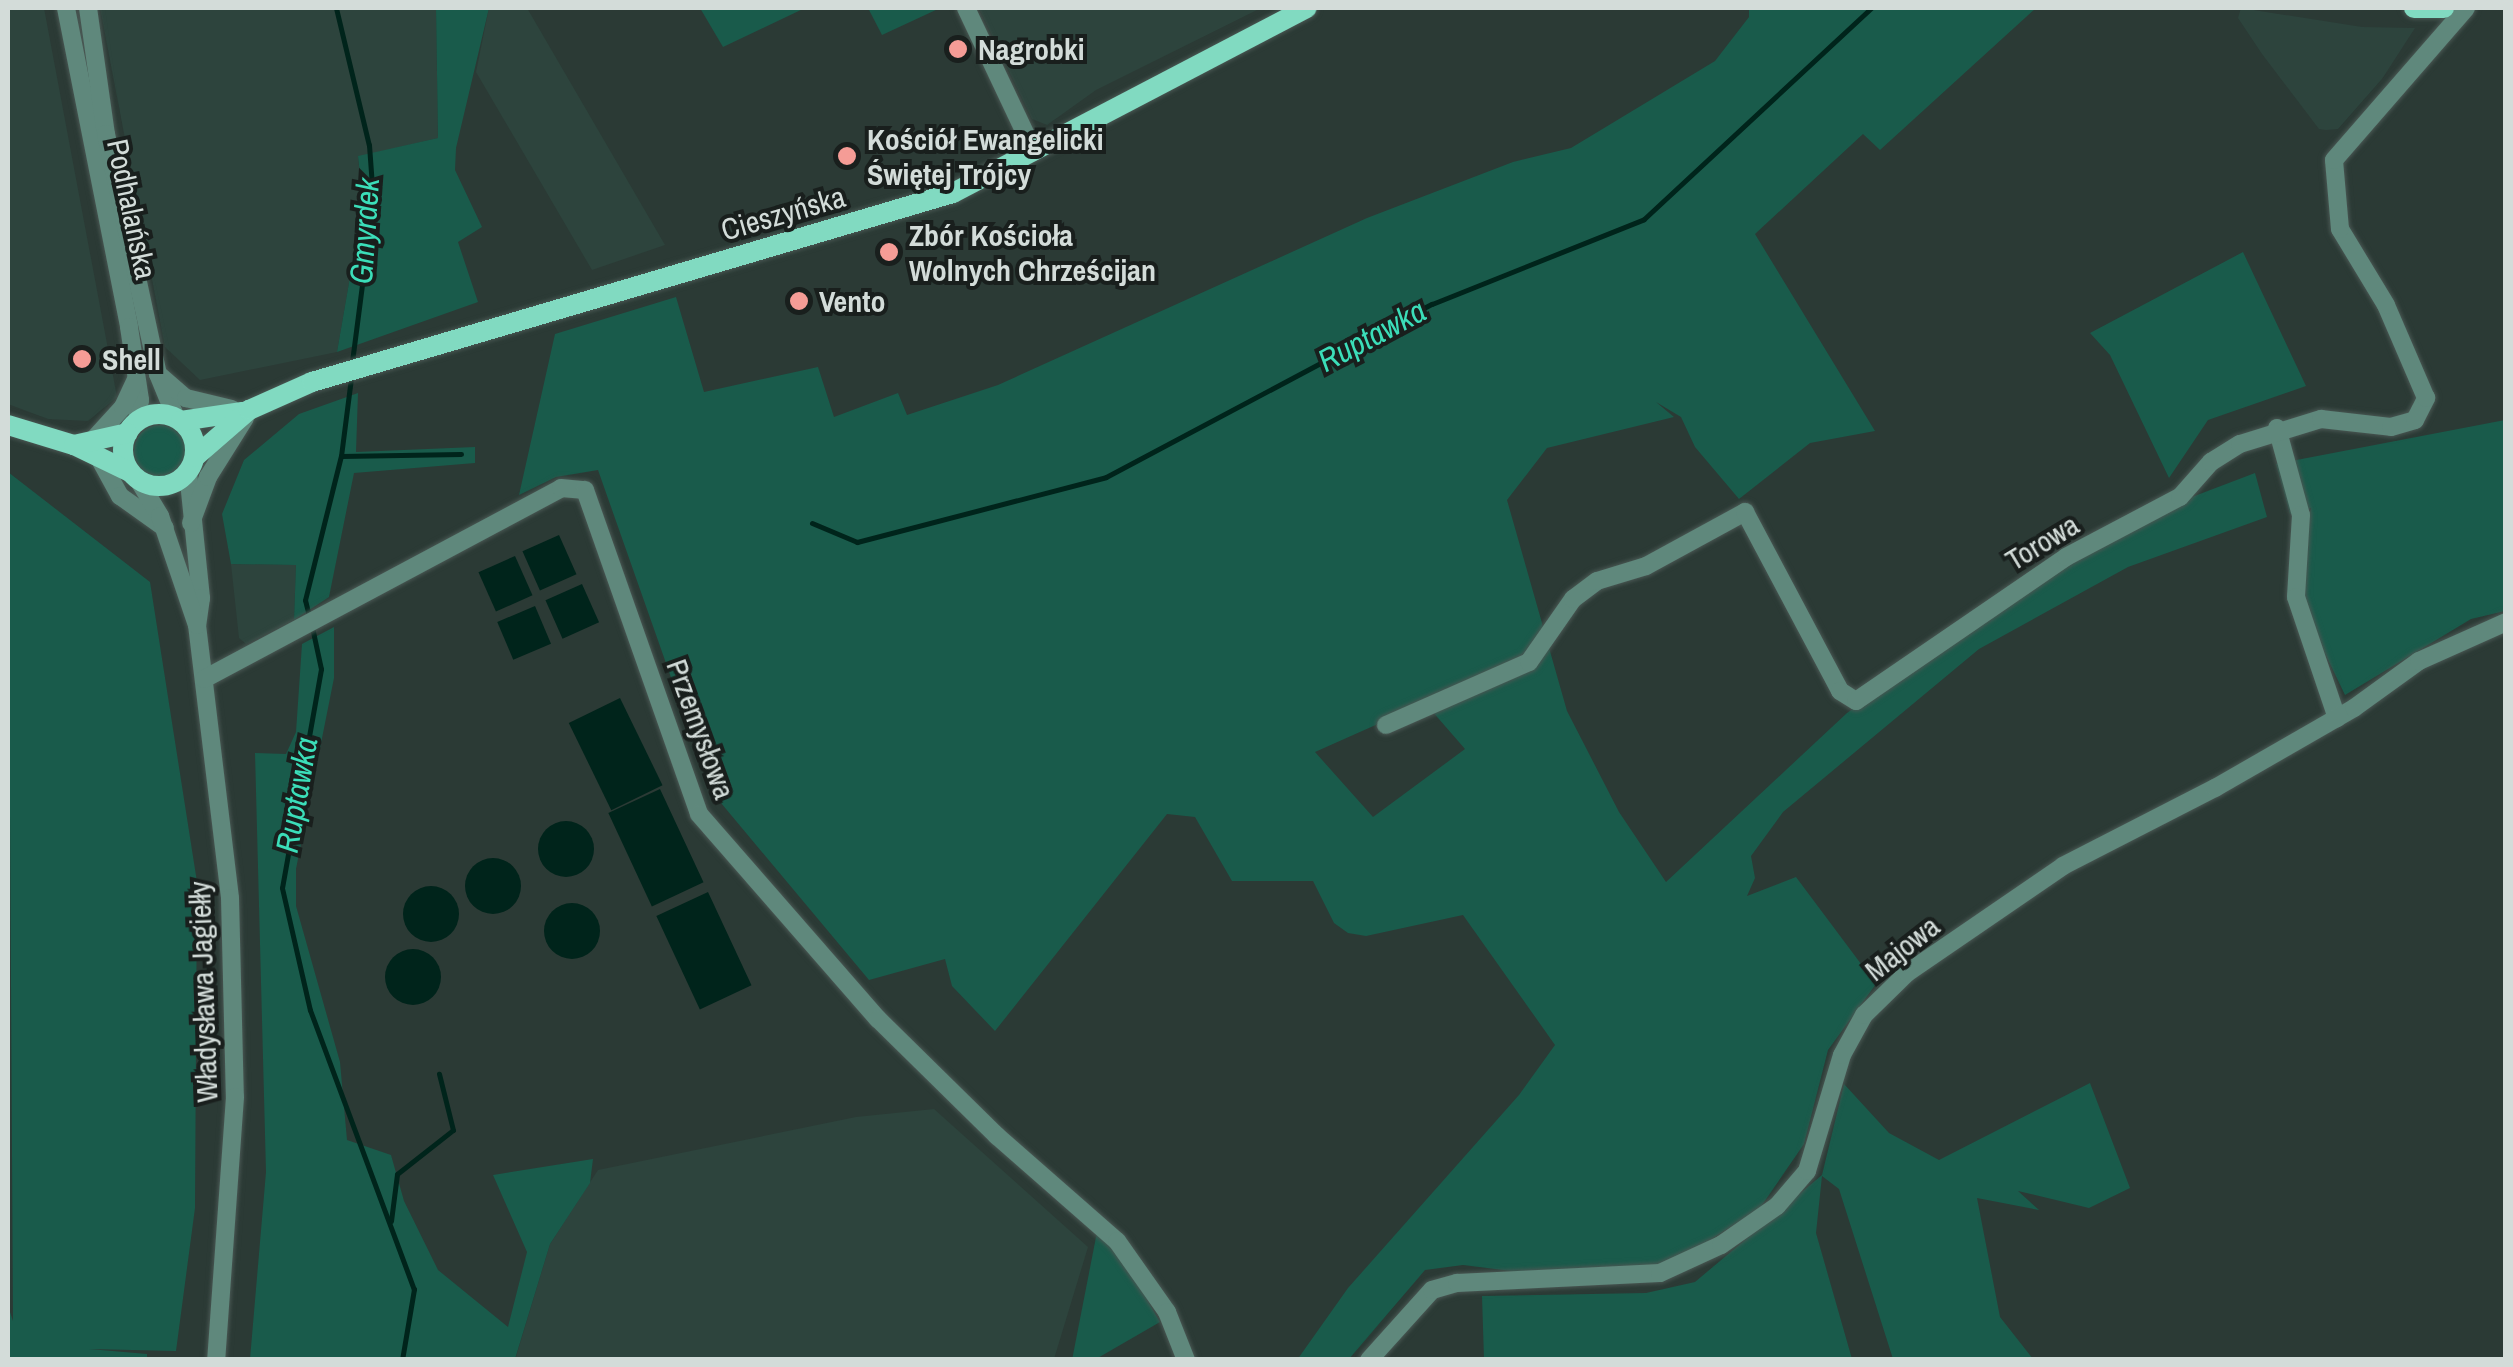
<!DOCTYPE html>
<html>
<head>
<meta charset="utf-8">
<style>
  body { margin:0 }
  #map { position:relative; width:2513px; height:1367px; overflow:hidden; background:#2b3a35; font-family:"Archivo Narrow",sans-serif }
  div>[style] { position:absolute }
  [style*='--x'] { left:calc(var(--x)*1px); top:calc(var(--y)*1px); width:calc(var(--w)*1px); rotate:calc(var(--a)*1deg) }
  .built>* { inset:0; background:#2d443d }
  .green>* { inset:0; background:#195b4b }
  .round { border-radius:50% }
  .water>* { inset:0; background:#00241b; transform-origin:0 0 }
  .stream>* { height:5px; margin:-2.5px; padding:0 2.5px; transform-origin:2.5px; border-radius:2.5px; background:#00241b }
  .roads { filter:drop-shadow(0 0 2px #495753) drop-shadow(0 0 2px #495753) }
  .minor>* { height:18px; margin:-9px; padding:0 9px; transform-origin:9px; border-radius:9px; background:#5f887c }
  .major>* { height:20px; margin:-10px; padding:0 10px; transform-origin:10px; border-radius:10px; background:#81dac1 }
  .major>.ring { margin:-10px; padding:0; box-sizing:content-box; background:none; border:20px solid #81dac1; border-radius:50% }
  .dots>* { width:28px; height:28px; translate:-50% -50%; box-sizing:border-box; border:5px solid #191f1d; border-radius:50% }
  span { translate:-50% -50%; white-space:nowrap; text-align:center; line-height:1.15; -webkit-text-stroke:8px #191f1d; paint-order:stroke }
  .poi-label { font-size:30px; color:#d3dcd9; font-weight:700 }
  .left { translate:0 -50%; text-align:left }
  .street-label { font-size:30px; color:#d3dcd9 }
  .water-label { font-size:32px; color:#3bdeb9; font-style:italic }
  .frame { position:absolute; inset:0; border:10px solid #d3dcd9; pointer-events:none }
</style>
</head>
<body>
<div id="map">
  <div class="built">
    <div style="clip-path:polygon(8px 8px,44px 8px,117px 397px,88px 421px,48px 419px,8px 404px)"></div>
    <div style="clip-path:polygon(100px 8px,436px 8px,438px 138px,358px 157px,363px 202px,337px 352px,200px 380px,165px 347px)"></div>
    <div style="clip-path:polygon(489px 8px,527px 8px,665px 245px,592px 270px,476px 72px)"></div>
    <div style="clip-path:polygon(979px 8px,1261px 8px,1096px 90px,1047px 125px,1032px 119px)"></div>
    <div style="clip-path:polygon(2241px 8px,2362px 27px,2415px 28px,2382px 79px,2338px 129px,2326px 130px,2319px 129px,2262px 54px,2238px 18px)"></div>
    <div style="clip-path:polygon(231px 564px,296px 565px,294px 620px,246px 644px,239px 638px)"></div>
    <div style="clip-path:polygon(934px 1109px,1088px 1247px,1054px 1359px,515px 1360px,550px 1244px,598px 1170px,856px 1117px)"></div>
  </div>
  <div class="green">
    <div style="clip-path:polygon(436px 8px,489px 8px,456px 148px,455px 170px,482px 227px,458px 242px,478px 302px,337px 352px,363px 202px,358px 156px,438px 138px)"></div>
    <div style="clip-path:polygon(700px 8px,805px 8px,723px 47px)"></div>
    <div style="clip-path:polygon(868px 8px,937px 8px,938px 9px,882px 35px)"></div>
    <div style="clip-path:polygon(evenodd,1749px 8px,2036px 8px,1880px 150px,1863px 134px,1755px 234px,1875px 431px,1810px 443px,1739px 499px,1695px 447px,1681px 417px,1656px 402px,1674px 417px,1547px 448px,1507px 500px,1567px 711px,1619px 812px,1666px 882px,1847px 713px,2002px 602px,2184px 500px,2255px 473px,2267px 517px,2128px 567px,1979px 649px,1783px 812px,1751px 856px,1755px 878px,1747px 896px,1796px 877px,1876px 984px,1828px 1050px,1804px 1144px,1760px 1208px,1668px 1267px,1559px 1277px,1463px 1265px,1425px 1270px,1349px 1359px,1297px 1360px,1348px 1288px,1519px 1095px,1555px 1045px,1463px 915px,1366px 936px,1348px 933px,1334px 923px,1313px 881px,1232px 881px,1195px 817px,1167px 814px,995px 1031px,952px 986px,945px 959px,869px 980px,711px 791px,598px 470px,556px 477px,519px 495px,555px 334px,676px 297px,704px 392px,818px 367px,834px 417px,898px 393px,907px 415px,998px 385px,1367px 218px,1513px 162px,1571px 148px,1715px 61px,1749px 17px,1749px 8px,1425px 703px,1465px 749px,1373px 817px,1315px 752px,1425px 703px)"></div>
    <div style="clip-path:polygon(2243px 252px,2306px 386px,2208px 420px,2169px 478px,2110px 355px,2090px 333px)"></div>
    <div style="clip-path:polygon(358px 393px,356px 452px,475px 447px,475px 463px,354px 473px,329px 597px,294px 620px,296px 565px,231px 564px,222px 514px,244px 460px,299px 414px)"></div>
    <div style="clip-path:polygon(2505px 420px,2505px 611px,2471px 619px,2345px 695px,2294px 589px,2311px 508px,2290px 514px,2276px 464px)"></div>
    <div class="round" style="left:134px;top:425px;width:52px;height:52px"></div>
    <div style="clip-path:polygon(8px 472px,150px 582px,197px 882px,195px 1208px,176px 1351px,89px 1349px,147px 1354px,147px 1359px,8px 1359px,8px 1306px,13px 1321px)"></div>
    <div style="clip-path:polygon(334px 627px,334px 678px,296px 869px,296px 906px,340px 1062px,347px 1140px,391px 1155px,404px 1201px,438px 1270px,508px 1327px,527px 1252px,493px 1175px,593px 1159px,590px 1183px,550px 1244px,515px 1359px,250px 1359px,266px 1172px,255px 753px,286px 754px,296px 732px,302px 644px)"></div>
    <div style="clip-path:polygon(2090px 1083px,2130px 1188px,2089px 1208px,2018px 1191px,2039px 1210px,1977px 1198px,2000px 1317px,2033px 1359px,1893px 1359px,1839px 1189px,1822px 1176px,1816px 1233px,1852px 1359px,1484px 1359px,1482px 1296px,1646px 1293px,1695px 1282px,1822px 1175px,1844px 1084px,1889px 1133px,1939px 1160px)"></div>
    <div style="clip-path:polygon(1097px 1232px,1128px 1267px,1160px 1322px,1096px 1359px,1072px 1360px)"></div>
  </div>
  <div class="water">
    <div style="left:559px;top:535px;width:43px;height:40px;rotate:66deg"></div>
    <div style="left:515px;top:556px;width:43px;height:40px;rotate:66deg"></div>
    <div style="left:582px;top:584px;width:42px;height:40px;rotate:66deg"></div>
    <div style="left:535px;top:606px;width:41px;height:41px;rotate:67deg"></div>
    <div style="left:620px;top:698px;width:97px;height:57px;rotate:64deg"></div>
    <div style="left:660px;top:789px;width:103px;height:57px;rotate:65deg"></div>
    <div class="round" style="left:538px;top:821px;width:56px;height:56px"></div>
    <div class="round" style="left:465px;top:858px;width:56px;height:56px"></div>
    <div class="round" style="left:403px;top:886px;width:56px;height:56px"></div>
    <div style="left:708px;top:892px;width:103px;height:57px;rotate:65deg"></div>
    <div class="round" style="left:544px;top:903px;width:56px;height:56px"></div>
    <div class="round" style="left:385px;top:949px;width:56px;height:56px"></div>
  </div>
  <div class="stream">
    <div style="--x:336;--y:8;--w:141;--a:76.5"></div>
    <div style="--x:369;--y:145;--w:55;--a:85.8"></div>
    <div style="--x:373;--y:200;--w:163;--a:97.4"></div>
    <div style="--x:341;--y:456;--w:120;--a:-1"></div>
    <div style="--x:812;--y:523;--w:49;--a:22.9"></div>
    <div style="--x:857;--y:542;--w:257;--a:-14.6"></div>
    <div style="--x:1106;--y:477;--w:369;--a:-28"></div>
    <div style="--x:1432;--y:304;--w:228;--a:-21.8"></div>
    <div style="--x:1644;--y:219;--w:310;--a:-42.9"></div>
    <div style="--x:309;--y:616;--w:16;--a:-104"></div>
    <div style="--x:305;--y:600;--w:148;--a:-76"></div>
    <div style="--x:341;--y:456;--w:79;--a:-82.7"></div>
    <div style="--x:312;--y:627;--w:43;--a:77.9"></div>
    <div style="--x:321;--y:669;--w:222;--a:100.1"></div>
    <div style="--x:282;--y:888;--w:125;--a:77.1"></div>
    <div style="--x:310;--y:1010;--w:298;--a:69.6"></div>
    <div style="--x:414;--y:1289;--w:72;--a:99.6"></div>
    <div style="--x:391;--y:1221;--w:47;--a:-82.7"></div>
    <div style="--x:397;--y:1174;--w:71;--a:-38.2"></div>
    <div style="--x:453;--y:1130;--w:58;--a:-104"></div>
  </div>
  <div class="roads">
    <div class="minor">
      <div style="--x:66;--y:8;--w:325;--a:78.8"></div>
      <div style="--x:129;--y:327;--w:74;--a:81.4"></div>
      <div style="--x:140;--y:400;--w:22;--a:98"></div>
      <div style="--x:88;--y:8;--w:127;--a:81.9"></div>
      <div style="--x:106;--y:134;--w:246;--a:77.8"></div>
      <div style="--x:158;--y:374;--w:48;--a:67.8"></div>
      <div style="--x:966;--y:8;--w:159;--a:64.7"></div>
      <div style="--x:158;--y:374;--w:37;--a:41"></div>
      <div style="--x:186;--y:398;--w:47;--a:13.4"></div>
      <div style="--x:2277;--y:428;--w:90;--a:74.6"></div>
      <div style="--x:2301;--y:515;--w:82;--a:93.5"></div>
      <div style="--x:2296;--y:597;--w:128;--a:71.3"></div>
      <div style="--x:92;--y:441;--w:46;--a:-47.6"></div>
      <div style="--x:123;--y:407;--w:29;--a:-65"></div>
      <div style="--x:98;--y:456;--w:46;--a:61.2"></div>
      <div style="--x:120;--y:496;--w:55;--a:35.4"></div>
      <div style="--x:188;--y:472;--w:127;--a:84.1"></div>
      <div style="--x:201;--y:598;--w:27;--a:98"></div>
      <div style="--x:197;--y:625;--w:275;--a:83.1"></div>
      <div style="--x:230;--y:898;--w:199;--a:88.6"></div>
      <div style="--x:235;--y:1097;--w:264;--a:94.1"></div>
      <div style="--x:139;--y:481;--w:41;--a:59"></div>
      <div style="--x:160;--y:516;--w:115;--a:71.3"></div>
      <div style="--x:191;--y:523;--w:49;--a:-69.7"></div>
      <div style="--x:208;--y:477;--w:70;--a:-57.9"></div>
      <div style="--x:204;--y:679;--w:405;--a:-28.1"></div>
      <div style="--x:561;--y:488;--w:24;--a:5"></div>
      <div style="--x:585;--y:490;--w:343;--a:70.6"></div>
      <div style="--x:699;--y:814;--w:272;--a:48.9"></div>
      <div style="--x:878;--y:1019;--w:167;--a:44.5"></div>
      <div style="--x:997;--y:1136;--w:159;--a:41.2"></div>
      <div style="--x:1117;--y:1241;--w:87;--a:54.8"></div>
      <div style="--x:1167;--y:1312;--w:52;--a:68.4"></div>
      <div style="--x:1386;--y:725;--w:156;--a:-23.8"></div>
      <div style="--x:1529;--y:662;--w:77;--a:-55.1"></div>
      <div style="--x:1573;--y:599;--w:30;--a:-37"></div>
      <div style="--x:1597;--y:581;--w:51;--a:-17"></div>
      <div style="--x:1646;--y:566;--w:113;--a:-28.6"></div>
      <div style="--x:1745;--y:512;--w:203;--a:62"></div>
      <div style="--x:1840;--y:691;--w:19;--a:32"></div>
      <div style="--x:1856;--y:701;--w:255;--a:-34.4"></div>
      <div style="--x:2066;--y:557;--w:129;--a:-27.8"></div>
      <div style="--x:2180;--y:497;--w:47;--a:-48.5"></div>
      <div style="--x:2211;--y:462;--w:34;--a:-32"></div>
      <div style="--x:2240;--y:444;--w:85;--a:-17.2"></div>
      <div style="--x:2321;--y:419;--w:70;--a:6.5"></div>
      <div style="--x:2391;--y:427;--w:25;--a:-16"></div>
      <div style="--x:2415;--y:420;--w:25;--a:-63"></div>
      <div style="--x:2426;--y:398;--w:101;--a:-113.3"></div>
      <div style="--x:2386;--y:305;--w:89;--a:-121.2"></div>
      <div style="--x:2340;--y:229;--w:69;--a:-95"></div>
      <div style="--x:2334;--y:160;--w:201;--a:-49"></div>
      <div style="--x:1369;--y:1360;--w:94;--a:-48"></div>
      <div style="--x:1432;--y:1290;--w:26;--a:-16"></div>
      <div style="--x:1457;--y:1283;--w:203;--a:-2.8"></div>
      <div style="--x:1660;--y:1273;--w:67;--a:-24.7"></div>
      <div style="--x:1721;--y:1245;--w:68;--a:-34.9"></div>
      <div style="--x:1777;--y:1206;--w:46;--a:-49.4"></div>
      <div style="--x:1807;--y:1171;--w:121;--a:-73.2"></div>
      <div style="--x:1842;--y:1055;--w:46;--a:-61.2"></div>
      <div style="--x:1864;--y:1015;--w:60;--a:-44.3"></div>
      <div style="--x:1907;--y:973;--w:189;--a:-34.4"></div>
      <div style="--x:2063;--y:866;--w:171;--a:-27.2"></div>
      <div style="--x:2215;--y:788;--w:160;--a:-29.9"></div>
      <div style="--x:2354;--y:708;--w:80;--a:-35.9"></div>
      <div style="--x:2419;--y:661;--w:95;--a:-24.1"></div>
    </div>
    <div class="major">
      <div style="--x:2414;--y:8;--w:30;--a:0"></div>
      <div class="ring" style="left:123px;top:414px;width:52px;height:52px"></div>
      <div style="--x:181;--y:421;--w:62;--a:-8.4"></div>
      <div style="--x:8;--y:425;--w:69;--a:16.9"></div>
      <div style="--x:74;--y:445;--w:62;--a:25.7"></div>
      <div style="--x:74;--y:445;--w:55;--a:-12.5"></div>
      <div style="--x:195;--y:457;--w:72;--a:-41"></div>
      <div style="--x:249;--y:410;--w:69;--a:-24"></div>
      <div style="--x:312;--y:382;--w:668;--a:-16.43"></div>
      <div style="--x:953;--y:193;--w:399;--a:-27.6"></div>
    </div>
  </div>
  <div class="dots">
    <div style="left:958px;top:49px;background:#f59c96"></div>
    <div style="left:847px;top:156px;background:#f59c96"></div>
    <div style="left:889px;top:252px;background:#f59c96"></div>
    <div style="left:799px;top:301px;background:#f59c96"></div>
    <div style="left:82px;top:359px;background:#f59c96"></div>
  </div>
  <div class="poi-label">
    <span class="left" style="left:978px;top:49px">Nagrobki</span>
    <span class="left" style="left:867px;top:156px">Kościół Ewangelicki<br>Świętej Trójcy</span>
    <span class="left" style="left:909px;top:252px">Zbór Kościoła<br>Wolnych Chrześcijan</span>
    <span class="left" style="left:819px;top:301px">Vento</span>
    <span class="left" style="left:102px;top:359px">Shell</span>
  </div>
  <div class="street-label">
    <span style="left:132px;top:209px;rotate:78deg">Podhalańska</span>
    <span style="left:783px;top:213px;rotate:-16deg">Cieszyńska</span>
    <span style="left:2042px;top:542px;rotate:-31deg">Torowa</span>
    <span style="left:701px;top:729px;rotate:70deg">Przemysłowa</span>
    <span style="left:1902px;top:948px;rotate:-38deg">Majowa</span>
    <span style="left:203px;top:992px;rotate:-92deg">Władysława Jagiełły</span>
  </div>
  <div class="water-label">
    <span style="left:365px;top:231px;rotate:-86deg">Gmyrdek</span>
    <span style="left:1372px;top:336px;rotate:-28deg">Ruptawka</span>
    <span style="left:297px;top:795px;rotate:-80deg">Ruptawka</span>
  </div>
  <div class="frame"></div>
</div>
</body>
</html>
